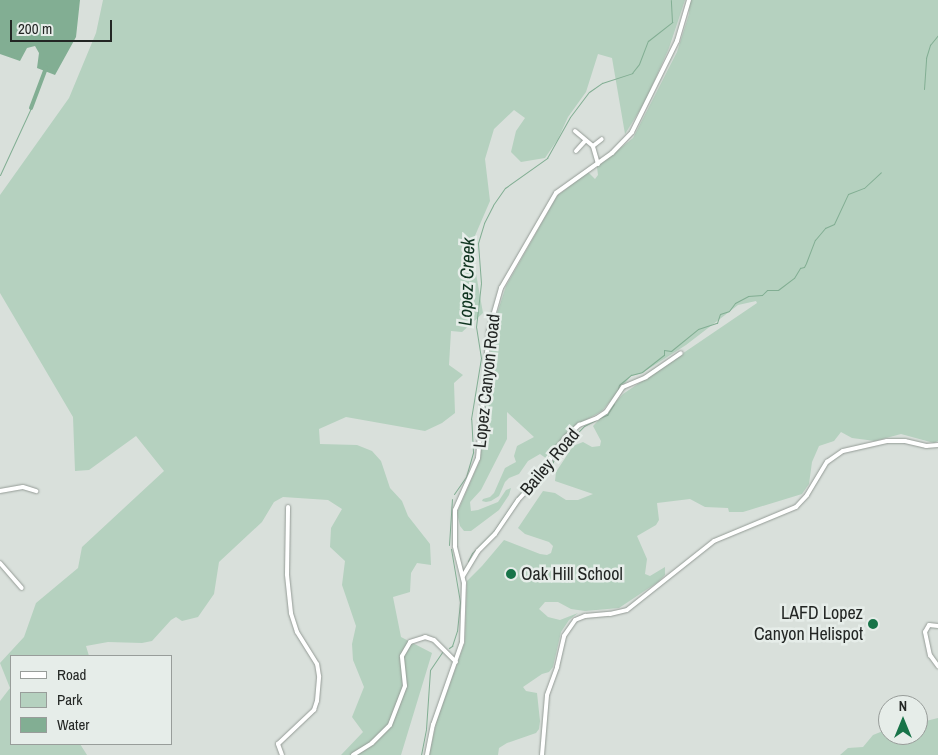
<!DOCTYPE html>
<html>
<head>
<meta charset="utf-8">
<style>
  body { margin:0 }
  #map { position:relative; width:938px; height:755px; overflow:hidden; background:#d9e0db; font-family:"Archivo Narrow",sans-serif }
  div>[style] { position:absolute }
  [style*='--x'] { left:calc(var(--x)*1px); top:calc(var(--y)*1px); width:calc(var(--w)*1px); rotate:calc(var(--a)*1deg) }
  .green>* { inset:0; background:#b5d1bf }
  .water>* { inset:0; background:#82ae93 }
  .stream>* { height:1px; margin:-0.5px; padding:0 0.5px; transform-origin:0.5px; border-radius:0.5px; background:#82ae93 }
  .canal>* { height:4px; margin:-2px; padding:0 2px; transform-origin:2px; border-radius:2px; background:#82ae93 }
  .roads { filter:drop-shadow(0 0 1px #949b96) drop-shadow(0 0 1px #949b96) }
  .minor>* { height:4px; margin:-2px; padding:0 2px; transform-origin:2px; border-radius:2px; background:#fff }
  .dots>* { width:14px; height:14px; translate:-50% -50%; box-sizing:border-box; border:2px solid #e6ede9; border-radius:50% }
  span { translate:-50% -50%; white-space:nowrap; text-align:center; line-height:1.15; -webkit-text-stroke:5px #e6ede9; paint-order:stroke }
  .street-label { font-size:18px; color:#232624 }
  .poi-label { font-size:18px; color:#232624 }
  .left { translate:0 -50%; text-align:left }
  .right { translate:-100% -50%; text-align:right }
  .water-label { font-size:19px; color:#0f3420; font-style:italic }
  .legend { position:absolute; left:10px; top:655px; width:162px; height:90px; box-sizing:border-box; background:#e6ede9; border:1px solid #989d9a; margin:0; padding:6px 9px; list-style:none; font-size:15px; color:#232624 }
  .legend li { display:flex; align-items:center; gap:10px; height:25px }
  .legend b { width:25px; border:1px solid #989d9a }
  .north { position:absolute; left:878px; top:695px; width:50px; height:50px; box-sizing:border-box; background:#e6ede9; border:1px solid #989d9a; border-radius:50%; rotate:0deg; font-size:14px; font-weight:700; line-height:20px; text-align:center; color:#232624 }
  .north::after { content:''; display:block; margin:auto; width:18px; height:22px; background:#187449; clip-path:polygon(50% 0,100% 100%,50% 72%,0 100%) }
  .scale { position:absolute; left:10px; top:20px; width:102px; height:22px; box-sizing:border-box; border:2px solid #232624; border-top:0; padding-left:6px; font-size:15px; line-height:18px; white-space:nowrap; color:#232624; -webkit-text-stroke:4px #e6ede9; paint-order:stroke }
</style>
</head>
<body>
<div id="map">
  <div class="green">
    <div style="clip-path:polygon(103px 0,685px 0,669px 48px,645px 102px,625px 134px,612px 58px,598px 54px,586px 92px,568px 117px,558px 139px,545px 158px,521px 162px,511px 152px,516px 131px,525px 118px,514px 110px,494px 129px,485px 159px,490px 201px,471px 245px,483px 313px,462px 332px,451px 331px,449px 365px,463px 375px,454px 383px,455px 413px,442px 423px,425px 431px,346px 417px,319px 429px,320px 444px,357px 445px,372px 451px,381px 461px,390px 488px,402px 501px,408px 516px,430px 544px,431px 565px,417px 563px,411px 573px,410px 592px,393px 597px,401px 637px,432px 653px,401px 755px,341px 755px,363px 732px,352px 717px,364px 687px,353px 660px,352px 644px,356px 626px,342px 585px,345px 561px,330px 547px,331px 528px,342px 509px,328px 500px,283px 497px,274px 502px,262px 522px,219px 562px,214px 594px,198px 617px,182px 621px,176px 617px,171px 620px,152px 641px,142px 643px,108px 642px,86px 646px,89px 656px,11px 656px,11px 744px,80px 744px,87px 755px,0 755px,0 701px,10px 688px,0 663px,24px 637px,36px 603px,78px 568px,82px 547px,164px 471px,136px 436px,89px 470px,75px 471px,73px 417px,0 293px,0 195px,69px 98px,96px 33px)"></div>
    <div style="clip-path:polygon(690px 0,938px 0,938px 441px,934px 443px,901px 434px,875px 441px,852px 438px,841px 432px,834px 441px,819px 446px,812px 462px,809px 484px,802px 494px,743px 512px,729px 512px,728px 508px,705px 507px,690px 499px,657px 503px,659px 520px,656px 525px,637px 536px,647px 559px,645px 574px,650px 576px,665px 567px,665px 575px,658px 582px,619px 608px,585px 611px,571px 609px,558px 602px,545px 602px,539px 609px,548px 617px,560px 620px,578px 613px,569px 620px,561px 632px,553px 667px,549px 672px,542px 674px,523px 687px,526px 691px,537px 693px,540px 721px,539px 729px,536px 733px,507px 743px,499px 748px,498px 755px,429px 755px,437px 720px,465px 642px,467px 581px,482px 566px,504px 540px,540px 554px,547px 555px,551px 553px,553px 546px,549px 542px,525px 534px,518px 528px,543px 491px,555px 493px,566px 500px,578px 500px,593px 494px,555px 481px,556px 472px,573px 446px,583px 442px,592px 447px,600px 446px,601px 441px,593px 426px,623px 394px,757px 303px,756px 301px,738px 305px,686px 345px,642px 373px,631px 376px,602px 411px,570px 429px,555px 446px,547px 459px,540px 454px,528px 461px,519px 474px,509px 478px,505px 482px,499px 496px,491px 501px,486px 502px,482px 501px,483px 499px,490px 497px,494px 493px,505px 468px,516px 462px,514px 456px,517px 446px,534px 437px,507px 412px,507px 439px,481px 490px,470px 502px,471px 511px,478px 510px,498px 502px,506px 490px,511px 488px,509px 495px,499px 510px,471px 531px,464px 531px,460px 526px,457px 513px,480px 460px,493px 326px,506px 286px,557px 196px,588px 172px,595px 179px,598px 175px,597px 167px,633px 138px,677px 52px,689px 14px)"></div>
    <div style="clip-path:polygon(938px 718px,938px 755px,840px 755px,848px 748px,863px 747px,873px 735px,888px 729px,888px 735px,918px 735px,918px 723px)"></div>
  </div>
  <div class="water">
    <div style="clip-path:polygon(0 0,80px 0,76px 37px,55px 75px,37px 68px,39px 53px,35px 46px,27px 48px,20px 61px,0 54px)"></div>
  </div>
  <div class="stream">
    <div style="--x:924;--y:89;--w:31;--a:-86"></div>
    <div style="--x:926;--y:58;--w:14;--a:-73"></div>
    <div style="--x:930;--y:45;--w:13;--a:-51"></div>
    <div style="--x:0;--y:175;--w:74;--a:-65.2"></div>
    <div style="--x:617;--y:393;--w:8;--a:-76"></div>
    <div style="--x:619;--y:385;--w:16;--a:-40"></div>
    <div style="--x:631;--y:375;--w:11;--a:-15"></div>
    <div style="--x:642;--y:372;--w:28;--a:-38"></div>
    <div style="--x:664;--y:355;--w:5;--a:-90"></div>
    <div style="--x:664;--y:350;--w:7;--a:8"></div>
    <div style="--x:671;--y:351;--w:35;--a:-39"></div>
    <div style="--x:698;--y:329;--w:20;--a:-18"></div>
    <div style="--x:717;--y:323;--w:9;--a:-72"></div>
    <div style="--x:720;--y:314;--w:9;--a:-18"></div>
    <div style="--x:729;--y:311;--w:10;--a:-53"></div>
    <div style="--x:735;--y:303;--w:15;--a:-28"></div>
    <div style="--x:748;--y:296;--w:14;--a:-4"></div>
    <div style="--x:762;--y:295;--w:7;--a:-45"></div>
    <div style="--x:767;--y:290;--w:11;--a:0"></div>
    <div style="--x:778;--y:290;--w:20;--a:-37"></div>
    <div style="--x:794;--y:278;--w:12;--a:-59"></div>
    <div style="--x:800;--y:268;--w:4;--a:-14"></div>
    <div style="--x:804;--y:267;--w:4;--a:-63"></div>
    <div style="--x:806;--y:263;--w:25;--a:-69"></div>
    <div style="--x:815;--y:240;--w:16;--a:-50"></div>
    <div style="--x:825;--y:228;--w:10;--a:-24"></div>
    <div style="--x:834;--y:224;--w:33;--a:-65"></div>
    <div style="--x:848;--y:194;--w:17;--a:-21"></div>
    <div style="--x:864;--y:188;--w:23;--a:-43"></div>
    <div style="--x:599;--y:418;--w:9;--a:-21"></div>
    <div style="--x:607;--y:415;--w:13;--a:-58"></div>
    <div style="--x:546;--y:472;--w:7;--a:-45"></div>
    <div style="--x:551;--y:467;--w:12;--a:-70"></div>
    <div style="--x:555;--y:456;--w:42;--a:-46"></div>
    <div style="--x:584;--y:426;--w:13;--a:-27"></div>
    <div style="--x:454;--y:494;--w:21;--a:-55"></div>
    <div style="--x:466;--y:477;--w:26;--a:-74"></div>
    <div style="--x:473;--y:452;--w:33;--a:-93"></div>
    <div style="--x:471;--y:419;--w:62;--a:-80.7"></div>
    <div style="--x:481;--y:358;--w:31;--a:-99"></div>
    <div style="--x:476;--y:327;--w:44;--a:-83.5"></div>
    <div style="--x:481;--y:283;--w:40;--a:-94.3"></div>
    <div style="--x:478;--y:243;--w:21;--a:-73"></div>
    <div style="--x:484;--y:223;--w:20;--a:-63"></div>
    <div style="--x:493;--y:205;--w:21;--a:-55"></div>
    <div style="--x:505;--y:188;--w:52;--a:-35.5"></div>
    <div style="--x:547;--y:158;--w:47;--a:-60.7"></div>
    <div style="--x:570;--y:117;--w:31;--a:-53"></div>
    <div style="--x:589;--y:92;--w:16;--a:-35"></div>
    <div style="--x:602;--y:83;--w:32;--a:-18"></div>
    <div style="--x:632;--y:73;--w:11;--a:-52"></div>
    <div style="--x:639;--y:64;--w:25;--a:-69"></div>
    <div style="--x:648;--y:41;--w:31;--a:-38"></div>
    <div style="--x:672;--y:22;--w:22;--a:-93"></div>
    <div style="--x:449;--y:545;--w:46;--a:-86.3"></div>
    <div style="--x:468;--y:561;--w:9;--a:-63"></div>
    <div style="--x:472;--y:553;--w:31;--a:-45"></div>
    <div style="--x:494;--y:531;--w:42;--a:-55.6"></div>
    <div style="--x:518;--y:496;--w:16;--a:-45"></div>
    <div style="--x:449;--y:648;--w:4;--a:-34"></div>
    <div style="--x:452;--y:646;--w:16;--a:-72"></div>
    <div style="--x:457;--y:631;--w:29;--a:-84"></div>
    <div style="--x:460;--y:602;--w:54;--a:-99.6"></div>
    <div style="--x:421;--y:755;--w:26;--a:-79"></div>
    <div style="--x:426;--y:729;--w:59;--a:-86.1"></div>
    <div style="--x:430;--y:670;--w:23;--a:-56"></div>
  </div>
  <div class="canal">
    <div style="--x:31;--y:108;--w:43;--a:-69.4"></div>
  </div>
  <div class="roads">
    <div class="minor">
      <div style="--x:575;--y:131;--w:23;--a:40"></div>
      <div style="--x:576;--y:151;--w:13;--a:-48"></div>
      <div style="--x:598;--y:164;--w:19;--a:-106"></div>
      <div style="--x:593;--y:146;--w:11;--a:-38"></div>
      <div style="--x:0;--y:491;--w:23;--a:-10"></div>
      <div style="--x:23;--y:487;--w:14;--a:17"></div>
      <div style="--x:0;--y:563;--w:33;--a:49"></div>
      <div style="--x:463;--y:576;--w:29;--a:-59"></div>
      <div style="--x:478;--y:551;--w:24;--a:-45"></div>
      <div style="--x:495;--y:534;--w:41;--a:-55.9"></div>
      <div style="--x:518;--y:500;--w:40;--a:-47"></div>
      <div style="--x:545;--y:471;--w:20;--a:-66"></div>
      <div style="--x:553;--y:453;--w:21;--a:-51"></div>
      <div style="--x:566;--y:437;--w:18;--a:-43"></div>
      <div style="--x:579;--y:425;--w:19;--a:-21"></div>
      <div style="--x:597;--y:418;--w:11;--a:-34"></div>
      <div style="--x:606;--y:412;--w:30;--a:-56"></div>
      <div style="--x:623;--y:387;--w:25;--a:-23"></div>
      <div style="--x:646;--y:377;--w:42;--a:-34.4"></div>
      <div style="--x:938;--y:626;--w:9;--a:-174"></div>
      <div style="--x:929;--y:625;--w:8;--a:120"></div>
      <div style="--x:925;--y:632;--w:24;--a:78"></div>
      <div style="--x:930;--y:655;--w:14;--a:54"></div>
      <div style="--x:282;--y:755;--w:12;--a:-110"></div>
      <div style="--x:278;--y:744;--w:50;--a:-43.4"></div>
      <div style="--x:314;--y:710;--w:9;--a:-72"></div>
      <div style="--x:317;--y:701;--w:25;--a:-85"></div>
      <div style="--x:319;--y:676;--w:12;--a:-99"></div>
      <div style="--x:317;--y:664;--w:38;--a:-122"></div>
      <div style="--x:297;--y:632;--w:20;--a:-108"></div>
      <div style="--x:291;--y:613;--w:39;--a:-96"></div>
      <div style="--x:287;--y:574;--w:67;--a:-89.1"></div>
      <div style="--x:353;--y:755;--w:22;--a:-32"></div>
      <div style="--x:372;--y:743;--w:25;--a:-45"></div>
      <div style="--x:390;--y:725;--w:42;--a:-69"></div>
      <div style="--x:405;--y:686;--w:30;--a:-96"></div>
      <div style="--x:402;--y:656;--w:16;--a:-60"></div>
      <div style="--x:410;--y:642;--w:16;--a:-18"></div>
      <div style="--x:425;--y:637;--w:9;--a:18"></div>
      <div style="--x:434;--y:640;--w:31;--a:45"></div>
      <div style="--x:427;--y:755;--w:31;--a:-79"></div>
      <div style="--x:433;--y:725;--w:88;--a:-70.7"></div>
      <div style="--x:462;--y:642;--w:59;--a:-88.1"></div>
      <div style="--x:464;--y:583;--w:38;--a:-104"></div>
      <div style="--x:455;--y:546;--w:36;--a:-90"></div>
      <div style="--x:455;--y:510;--w:57;--a:-66.1"></div>
      <div style="--x:478;--y:458;--w:128;--a:-85.1"></div>
      <div style="--x:489;--y:330;--w:44;--a:-74.1"></div>
      <div style="--x:501;--y:288;--w:110;--a:-59.9"></div>
      <div style="--x:556;--y:193;--w:69;--a:-35.5"></div>
      <div style="--x:612;--y:153;--w:29;--a:-46"></div>
      <div style="--x:632;--y:132;--w:102;--a:-63.7"></div>
      <div style="--x:677;--y:41;--w:43;--a:-73.7"></div>
      <div style="--x:542;--y:755;--w:60;--a:-85.2"></div>
      <div style="--x:547;--y:695;--w:30;--a:-70"></div>
      <div style="--x:557;--y:667;--w:32;--a:-77"></div>
      <div style="--x:564;--y:636;--w:19;--a:-55"></div>
      <div style="--x:575;--y:620;--w:11;--a:-22"></div>
      <div style="--x:585;--y:616;--w:25;--a:-5"></div>
      <div style="--x:610;--y:614;--w:17;--a:-13"></div>
      <div style="--x:627;--y:610;--w:111;--a:-38.4"></div>
      <div style="--x:714;--y:541;--w:89;--a:-22.5"></div>
      <div style="--x:796;--y:507;--w:16;--a:-47"></div>
      <div style="--x:807;--y:495;--w:39;--a:-59"></div>
      <div style="--x:827;--y:462;--w:19;--a:-35"></div>
      <div style="--x:843;--y:451;--w:45;--a:-12.8"></div>
      <div style="--x:887;--y:441;--w:18;--a:0"></div>
      <div style="--x:905;--y:441;--w:22;--a:13"></div>
      <div style="--x:926;--y:446;--w:12;--a:-5"></div>
    </div>
  </div>
  <div class="dots">
    <div style="left:511px;top:574px;background:#187449"></div>
    <div style="left:873px;top:624px;background:#187449"></div>
  </div>
  <div class="street-label">
    <span style="left:487px;top:381px;rotate:-84deg">Lopez Canyon Road</span>
    <span style="left:550px;top:462px;rotate:-50deg">Bailey Road</span>
  </div>
  <div class="poi-label">
    <span class="left" style="left:521px;top:574px">Oak Hill School</span>
    <span class="right" style="left:863px;top:624px">LAFD Lopez<br>Canyon Helispot</span>
  </div>
  <div class="water-label">
    <span style="left:467px;top:282px;rotate:-88deg">Lopez Creek</span>
  </div>
  <ul class="legend">
  <li><b style="height:6px;background:#fff"></b>Road</li>
  <li><b style="height:14px;background:#b5d1bf"></b>Park</li>
  <li><b style="height:14px;background:#82ae93"></b>Water</li>
  </ul>
  <div class="north">N</div>
  <div class="scale">200 m</div>
</div>
</body>
</html>
